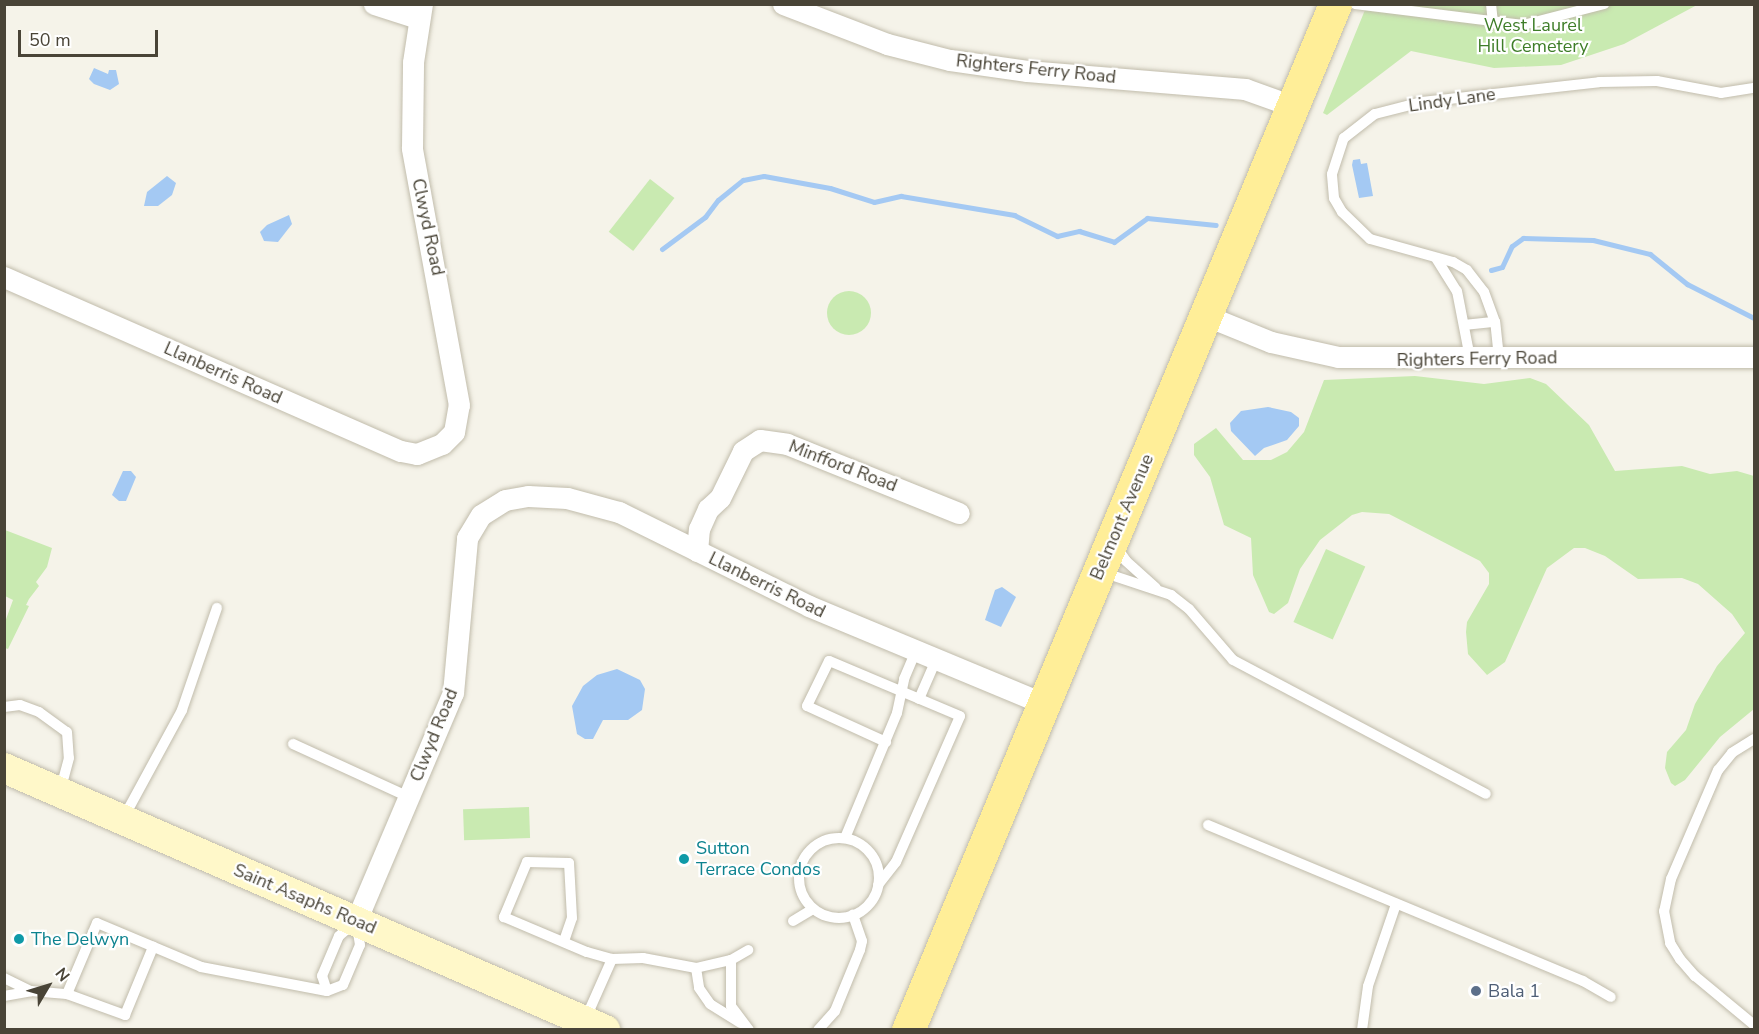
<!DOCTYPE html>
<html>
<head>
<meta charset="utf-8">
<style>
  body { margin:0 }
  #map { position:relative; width:1759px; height:1034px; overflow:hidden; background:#f5f3e9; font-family:"Nunito Sans",sans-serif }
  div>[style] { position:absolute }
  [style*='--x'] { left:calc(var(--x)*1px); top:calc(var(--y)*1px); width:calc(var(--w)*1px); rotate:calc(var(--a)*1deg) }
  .green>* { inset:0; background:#c9eab1; transform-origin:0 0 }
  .round { border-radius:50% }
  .water>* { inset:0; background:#a4c9f3 }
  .stream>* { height:5px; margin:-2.5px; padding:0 2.5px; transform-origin:2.5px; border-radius:2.5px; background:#a4c9f3 }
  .roads { filter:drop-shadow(0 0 2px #c1bcab) drop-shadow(0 0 2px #c1bcab) }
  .lane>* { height:10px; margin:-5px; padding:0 5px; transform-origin:5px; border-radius:5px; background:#fff }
  .lane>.ring { margin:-5px; padding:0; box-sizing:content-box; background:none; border:10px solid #fff; border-radius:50% }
  .street>* { height:21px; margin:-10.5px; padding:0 10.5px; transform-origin:10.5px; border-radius:10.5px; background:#fff }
  .secondary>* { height:30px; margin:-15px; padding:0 15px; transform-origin:15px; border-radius:15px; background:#fff8c9 }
  .primary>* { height:33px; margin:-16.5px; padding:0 16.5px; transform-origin:16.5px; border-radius:16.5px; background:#ffee98 }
  .dots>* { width:16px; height:16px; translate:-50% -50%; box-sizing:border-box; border:3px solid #fff; border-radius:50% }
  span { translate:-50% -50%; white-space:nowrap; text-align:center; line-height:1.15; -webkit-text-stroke:4.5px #fff; paint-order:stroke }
  .park-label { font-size:18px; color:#3e7d28 }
  .street-label { font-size:18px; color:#494437 }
  .culture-label { font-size:18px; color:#0d838f }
  .left { translate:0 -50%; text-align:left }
  .service-label { font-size:18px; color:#4e5e75 }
  .frame { position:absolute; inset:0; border:6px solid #494437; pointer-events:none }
  .north { position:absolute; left:18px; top:956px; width:60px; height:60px; -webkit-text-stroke:4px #fff; paint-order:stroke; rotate:52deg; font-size:16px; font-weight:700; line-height:24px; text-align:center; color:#494437 }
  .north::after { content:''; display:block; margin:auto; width:21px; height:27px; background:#494437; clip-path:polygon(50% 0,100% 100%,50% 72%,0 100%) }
  .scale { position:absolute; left:18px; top:30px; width:140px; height:27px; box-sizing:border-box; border:3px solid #494437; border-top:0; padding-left:8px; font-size:18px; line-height:21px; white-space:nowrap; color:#494437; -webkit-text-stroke:4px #fff; paint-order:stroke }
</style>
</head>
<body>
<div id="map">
  <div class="green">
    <div style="clip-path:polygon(1367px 5px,1697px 5px,1624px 44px,1561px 65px,1494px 68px,1411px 51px,1327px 115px,1323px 113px)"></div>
    <div style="left:650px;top:179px;width:31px;height:67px;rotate:38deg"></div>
    <div class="round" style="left:827px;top:291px;width:44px;height:44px"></div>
    <div style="clip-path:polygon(1415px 376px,1484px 384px,1530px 378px,1546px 384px,1589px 425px,1615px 471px,1682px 466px,1710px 474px,1737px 471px,1754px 476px,1754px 709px,1720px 737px,1685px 780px,1675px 786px,1671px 783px,1665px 768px,1667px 752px,1686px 730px,1695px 704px,1717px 666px,1745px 633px,1732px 614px,1698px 584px,1682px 578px,1638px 579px,1605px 556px,1585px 548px,1574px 548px,1547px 568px,1505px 662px,1487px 675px,1468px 654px,1466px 632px,1467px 622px,1489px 584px,1489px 573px,1480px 561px,1389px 514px,1362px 512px,1352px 515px,1320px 540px,1300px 569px,1288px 603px,1274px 614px,1269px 612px,1253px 575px,1251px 538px,1224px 525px,1210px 477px,1194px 455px,1194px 444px,1216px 428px,1243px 460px,1271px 460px,1287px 452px,1304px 432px,1324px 380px)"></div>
    <div style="clip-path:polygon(5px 530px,52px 548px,47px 567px,36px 582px,39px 586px,29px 599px,26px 605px,29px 606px,8px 649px,5px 648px,5px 622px,13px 600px,5px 596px)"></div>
    <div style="left:1326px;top:549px;width:43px;height:80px;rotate:24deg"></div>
    <div style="left:529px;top:807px;width:31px;height:66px;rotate:88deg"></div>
  </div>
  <div class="water">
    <div style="clip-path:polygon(94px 68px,108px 74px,109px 70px,116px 70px,119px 84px,110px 90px,94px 84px,89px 79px)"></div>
    <div style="clip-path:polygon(1360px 159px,1361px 164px,1367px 163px,1373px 196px,1359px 198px,1352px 165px,1353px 160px)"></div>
    <div style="clip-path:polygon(167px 176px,176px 183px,172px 195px,158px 206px,144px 206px,147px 192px)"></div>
    <div style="clip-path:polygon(289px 215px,292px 224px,278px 242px,264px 241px,260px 232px,267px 225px)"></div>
    <div style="clip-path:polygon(1268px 407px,1291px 412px,1299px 418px,1299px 426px,1287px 440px,1264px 448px,1255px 456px,1231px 431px,1230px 423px,1241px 411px)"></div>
    <div style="clip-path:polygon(123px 471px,131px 471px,136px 477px,126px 501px,119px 501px,112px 495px)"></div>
    <div style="clip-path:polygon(1002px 587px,1016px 597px,1001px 627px,985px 620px,995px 590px)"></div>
    <div style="clip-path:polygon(617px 669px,640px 680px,645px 689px,642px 710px,628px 720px,603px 720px,593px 739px,585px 739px,577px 734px,572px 706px,583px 686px,597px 675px)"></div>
  </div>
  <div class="stream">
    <div style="--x:662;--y:249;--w:54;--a:-36.7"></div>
    <div style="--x:705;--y:217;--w:21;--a:-53"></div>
    <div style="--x:718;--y:200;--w:32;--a:-39"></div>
    <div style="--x:743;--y:180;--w:21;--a:-11"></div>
    <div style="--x:764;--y:176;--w:67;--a:10.3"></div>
    <div style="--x:830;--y:188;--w:46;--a:17.7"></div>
    <div style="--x:874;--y:202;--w:28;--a:-13"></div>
    <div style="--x:901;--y:196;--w:115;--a:9.5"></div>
    <div style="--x:1014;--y:215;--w:48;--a:26"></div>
    <div style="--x:1057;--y:236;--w:23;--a:-13"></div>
    <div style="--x:1079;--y:231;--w:37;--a:17"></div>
    <div style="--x:1114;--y:242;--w:41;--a:-36"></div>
    <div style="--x:1147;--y:218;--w:69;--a:5.8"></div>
    <div style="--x:1491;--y:270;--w:11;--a:-15"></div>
    <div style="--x:1502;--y:267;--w:23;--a:-65"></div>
    <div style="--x:1512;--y:246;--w:14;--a:-36"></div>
    <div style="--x:1523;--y:238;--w:70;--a:1.6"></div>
    <div style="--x:1593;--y:240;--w:59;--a:13.8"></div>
    <div style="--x:1650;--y:254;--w:48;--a:39"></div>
    <div style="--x:1687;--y:284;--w:75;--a:26.9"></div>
  </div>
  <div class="roads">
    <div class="lane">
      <div style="--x:1355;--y:4;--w:169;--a:7.1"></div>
      <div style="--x:1523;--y:25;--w:84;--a:-14.5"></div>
      <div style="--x:1491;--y:4;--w:19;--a:84"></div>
      <div style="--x:1436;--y:258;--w:39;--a:58"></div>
      <div style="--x:1457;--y:291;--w:68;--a:79"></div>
      <div style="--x:1464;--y:325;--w:31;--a:-6"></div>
      <div style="--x:1499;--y:358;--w:36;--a:-96"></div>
      <div style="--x:1495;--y:322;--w:32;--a:-110"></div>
      <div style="--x:1484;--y:292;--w:28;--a:-128"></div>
      <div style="--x:1467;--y:270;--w:16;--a:-150"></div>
      <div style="--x:1453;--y:262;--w:86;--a:-164.5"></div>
      <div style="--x:1370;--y:239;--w:39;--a:-136"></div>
      <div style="--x:1342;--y:212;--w:16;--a:-120"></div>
      <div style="--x:1334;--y:198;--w:24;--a:-95"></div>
      <div style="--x:1332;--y:174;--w:38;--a:-72"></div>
      <div style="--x:1344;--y:138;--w:39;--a:-38"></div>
      <div style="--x:1375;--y:114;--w:49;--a:-14.3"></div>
      <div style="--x:1422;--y:102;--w:178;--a:-6.4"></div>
      <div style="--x:1599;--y:82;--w:58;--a:-1"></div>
      <div style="--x:1657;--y:81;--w:65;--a:10.6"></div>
      <div style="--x:1721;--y:93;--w:33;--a:-9"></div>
      <div style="--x:1115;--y:545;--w:19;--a:55"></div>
      <div style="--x:1126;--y:561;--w:40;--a:42"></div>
      <div style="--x:1102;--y:572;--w:73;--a:18.4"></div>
      <div style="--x:1171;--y:595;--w:23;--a:38"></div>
      <div style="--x:1189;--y:609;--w:67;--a:49.2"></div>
      <div style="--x:1233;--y:660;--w:286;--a:27.9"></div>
      <div style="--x:919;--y:699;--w:43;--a:-66.4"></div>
      <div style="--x:4;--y:707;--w:16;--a:-7"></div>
      <div style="--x:20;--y:705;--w:20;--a:20"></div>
      <div style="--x:39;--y:712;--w:34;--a:36"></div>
      <div style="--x:67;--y:732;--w:26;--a:86"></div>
      <div style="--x:69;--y:758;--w:34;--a:105"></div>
      <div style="--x:1754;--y:739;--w:26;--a:148"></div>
      <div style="--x:1732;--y:753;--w:22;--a:129"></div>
      <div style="--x:1718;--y:770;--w:119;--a:113.3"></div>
      <div style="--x:1671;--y:879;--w:33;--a:102"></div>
      <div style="--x:1664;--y:911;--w:33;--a:79"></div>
      <div style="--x:1670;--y:943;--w:19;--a:58"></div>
      <div style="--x:1680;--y:959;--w:23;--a:49"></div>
      <div style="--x:1695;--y:976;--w:77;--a:39.7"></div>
      <div style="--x:293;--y:744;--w:128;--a:24.6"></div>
      <div style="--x:124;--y:817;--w:122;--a:-61.5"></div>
      <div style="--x:182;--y:710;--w:108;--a:-71.1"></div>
      <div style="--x:1208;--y:825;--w:406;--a:22.6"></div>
      <div style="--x:1583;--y:981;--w:32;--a:30"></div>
      <div style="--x:845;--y:838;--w:135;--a:-67.4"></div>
      <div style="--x:897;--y:713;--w:35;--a:-78"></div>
      <div style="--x:904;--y:679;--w:30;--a:-67"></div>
      <div class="ring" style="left:799px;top:838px;width:70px;height:70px"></div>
      <div style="--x:878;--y:885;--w:29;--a:-52"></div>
      <div style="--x:896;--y:862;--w:159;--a:-66.3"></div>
      <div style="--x:960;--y:716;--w:142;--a:-157.2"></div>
      <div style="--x:829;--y:661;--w:50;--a:116.1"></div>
      <div style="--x:807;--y:706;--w:87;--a:24.5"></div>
      <div style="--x:793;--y:921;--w:23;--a:-31"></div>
      <div style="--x:564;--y:941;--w:24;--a:-71"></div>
      <div style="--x:572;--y:918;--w:55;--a:-93.1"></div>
      <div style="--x:569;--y:863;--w:42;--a:-178.6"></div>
      <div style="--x:527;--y:862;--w:60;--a:112.7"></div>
      <div style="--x:504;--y:917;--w:90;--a:22.9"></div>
      <div style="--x:587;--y:952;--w:26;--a:16"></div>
      <div style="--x:731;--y:960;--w:46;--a:90"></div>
      <div style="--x:731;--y:1006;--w:30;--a:53"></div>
      <div style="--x:696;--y:968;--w:20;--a:81"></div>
      <div style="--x:699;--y:988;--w:19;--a:55"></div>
      <div style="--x:710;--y:1004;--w:36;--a:32"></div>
      <div style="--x:4;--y:978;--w:30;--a:26"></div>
      <div style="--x:31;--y:991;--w:36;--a:5"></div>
      <div style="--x:67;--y:994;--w:62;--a:19.9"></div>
      <div style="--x:125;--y:1015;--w:74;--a:-67.6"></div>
      <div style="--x:327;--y:991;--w:16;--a:-108"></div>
      <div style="--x:322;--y:976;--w:43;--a:-67"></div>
      <div style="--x:339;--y:936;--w:20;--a:-41"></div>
      <div style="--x:67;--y:994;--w:77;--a:-67.1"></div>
      <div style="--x:97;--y:923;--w:113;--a:22.9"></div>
      <div style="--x:201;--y:967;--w:128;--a:10.8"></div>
      <div style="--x:327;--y:991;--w:17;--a:-21"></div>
      <div style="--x:343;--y:985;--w:43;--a:-67"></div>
      <div style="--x:360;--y:945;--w:20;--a:-99"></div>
      <div style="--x:4;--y:996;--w:27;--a:-10"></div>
      <div style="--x:585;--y:1020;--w:67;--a:-66.1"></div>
      <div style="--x:612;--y:959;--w:31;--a:-2"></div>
      <div style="--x:643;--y:958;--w:54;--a:10.7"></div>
      <div style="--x:696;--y:968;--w:36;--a:-13"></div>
      <div style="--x:731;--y:960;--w:20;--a:-30"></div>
      <div style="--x:818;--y:1030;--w:25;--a:-48"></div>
      <div style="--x:835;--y:1011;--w:66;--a:-67.7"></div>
      <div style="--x:860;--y:950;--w:9;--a:-77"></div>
      <div style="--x:862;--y:941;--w:28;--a:-109"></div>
      <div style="--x:1362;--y:1030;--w:44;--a:-82.2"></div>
      <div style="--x:1368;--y:986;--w:87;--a:-71.1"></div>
    </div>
    <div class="street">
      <div style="--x:374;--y:4;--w:46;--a:17.7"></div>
      <div style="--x:783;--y:4;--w:111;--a:21"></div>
      <div style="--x:887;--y:44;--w:65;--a:14.3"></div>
      <div style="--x:950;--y:60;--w:78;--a:8.1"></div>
      <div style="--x:1027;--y:71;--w:219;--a:4.7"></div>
      <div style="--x:1245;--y:89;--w:53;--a:19.8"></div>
      <div style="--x:4;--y:277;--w:433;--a:23.7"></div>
      <div style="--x:401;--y:451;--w:16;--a:11"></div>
      <div style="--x:417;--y:454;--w:27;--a:-22"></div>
      <div style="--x:442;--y:444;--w:17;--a:-45"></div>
      <div style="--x:454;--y:432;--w:27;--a:-80"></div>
      <div style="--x:459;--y:405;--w:261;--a:-100.4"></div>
      <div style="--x:412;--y:148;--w:86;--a:-89.3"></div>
      <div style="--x:413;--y:62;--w:59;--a:-81.2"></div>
      <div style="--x:1207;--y:316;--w:69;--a:22.1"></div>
      <div style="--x:1271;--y:342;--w:69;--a:12.6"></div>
      <div style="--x:1338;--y:357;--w:416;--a:0"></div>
      <div style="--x:697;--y:551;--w:22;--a:-85"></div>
      <div style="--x:699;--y:529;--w:22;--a:-66"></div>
      <div style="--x:708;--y:509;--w:16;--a:-43"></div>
      <div style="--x:720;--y:498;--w:52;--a:-63.9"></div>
      <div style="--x:743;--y:451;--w:20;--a:-33"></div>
      <div style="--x:760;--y:440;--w:27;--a:8"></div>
      <div style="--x:787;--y:444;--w:185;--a:21.9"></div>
      <div style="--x:356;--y:921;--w:248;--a:-67"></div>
      <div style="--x:453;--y:693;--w:156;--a:-84.8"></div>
      <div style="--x:467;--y:538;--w:27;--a:-59"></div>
      <div style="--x:481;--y:515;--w:28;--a:-32"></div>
      <div style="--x:505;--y:500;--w:23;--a:-10"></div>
      <div style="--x:528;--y:496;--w:39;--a:3"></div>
      <div style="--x:567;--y:498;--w:54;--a:15.1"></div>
      <div style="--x:619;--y:512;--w:212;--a:26.3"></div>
      <div style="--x:809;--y:606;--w:255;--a:22.6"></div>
    </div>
    <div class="secondary">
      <div style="--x:4;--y:768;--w:656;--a:23.55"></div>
    </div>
    <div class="primary">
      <div style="--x:908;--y:1030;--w:1111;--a:-67.4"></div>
    </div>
  </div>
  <div class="dots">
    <div style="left:684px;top:859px;background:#0f9aa8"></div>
    <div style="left:19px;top:939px;background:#0f9aa8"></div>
    <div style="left:1476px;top:991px;background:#5c6f8a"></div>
  </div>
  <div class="park-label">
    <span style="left:1533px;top:36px">West Laurel<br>Hill Cemetery</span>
  </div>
  <div class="street-label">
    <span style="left:1036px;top:69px;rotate:6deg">Righters Ferry Road</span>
    <span style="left:1452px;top:100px;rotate:-8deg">Lindy Lane</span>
    <span style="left:428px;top:227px;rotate:78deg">Clwyd Road</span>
    <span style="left:1477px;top:359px;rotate:-1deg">Righters Ferry Road</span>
    <span style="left:223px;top:373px;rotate:24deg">Llanberris Road</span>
    <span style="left:843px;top:466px;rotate:21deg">Minfford Road</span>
    <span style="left:1122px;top:517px;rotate:-67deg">Belmont Avenue</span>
    <span style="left:767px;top:585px;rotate:26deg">Llanberris Road</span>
    <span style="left:434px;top:735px;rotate:-68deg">Clwyd Road</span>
    <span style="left:305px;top:899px;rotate:23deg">Saint Asaphs Road</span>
  </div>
  <div class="culture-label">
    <span class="left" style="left:696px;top:859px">Sutton<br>Terrace Condos</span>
    <span class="left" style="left:31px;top:939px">The Delwyn</span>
  </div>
  <div class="service-label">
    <span class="left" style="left:1488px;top:991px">Bala 1</span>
  </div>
  <div class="frame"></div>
  <div class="north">N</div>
  <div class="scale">50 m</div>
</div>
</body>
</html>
